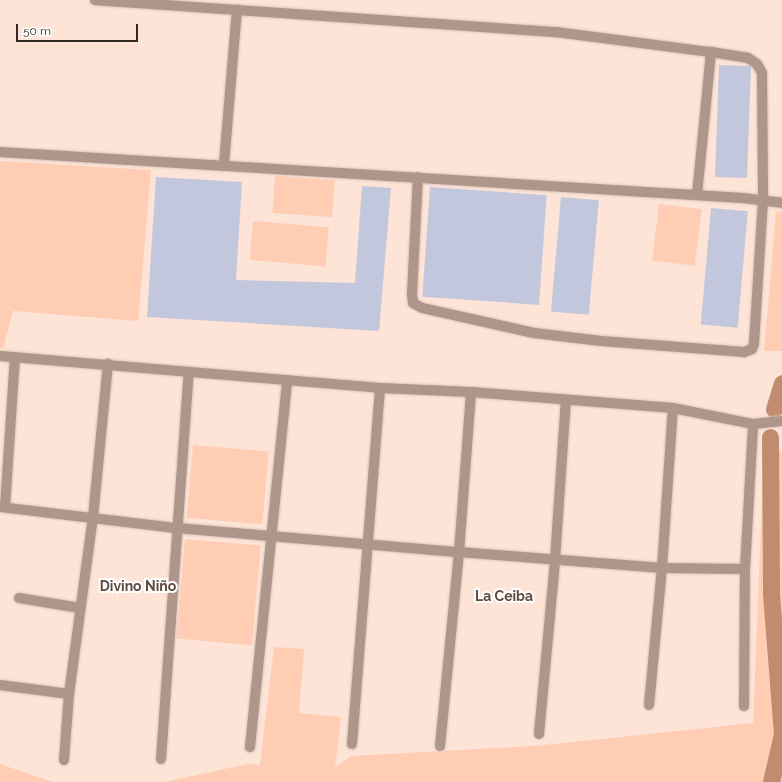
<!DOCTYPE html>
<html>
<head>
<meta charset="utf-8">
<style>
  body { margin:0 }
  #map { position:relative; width:782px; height:782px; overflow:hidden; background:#fde4d7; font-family:Raleway,sans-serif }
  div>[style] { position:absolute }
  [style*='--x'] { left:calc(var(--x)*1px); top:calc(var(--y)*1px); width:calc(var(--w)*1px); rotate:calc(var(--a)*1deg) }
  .green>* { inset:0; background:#ffcdb4; transform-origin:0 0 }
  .canal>* { height:17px; margin:-8.5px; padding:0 8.5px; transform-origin:8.5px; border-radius:8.5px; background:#c18b6f }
  .building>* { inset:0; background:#c2c7de; transform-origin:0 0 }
  .roads { filter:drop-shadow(0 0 1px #d9c2b7) drop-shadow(0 0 1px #d9c2b7) }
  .minor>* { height:10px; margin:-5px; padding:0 5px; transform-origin:5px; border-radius:5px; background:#af968a }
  span { translate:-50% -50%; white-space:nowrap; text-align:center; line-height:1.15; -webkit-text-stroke:4px #fff; paint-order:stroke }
  .neighbourhood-label { font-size:14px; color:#5e4a3f; font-weight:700 }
  .scale { position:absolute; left:16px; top:24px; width:122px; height:18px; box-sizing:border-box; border:2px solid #332925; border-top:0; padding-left:5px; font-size:12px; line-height:14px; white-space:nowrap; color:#332925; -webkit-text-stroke:3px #fff; paint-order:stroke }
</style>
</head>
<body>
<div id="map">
  <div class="green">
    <div style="clip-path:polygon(0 161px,151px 170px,138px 321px,13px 311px,3px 349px,0 348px)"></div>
    <div style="left:275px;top:176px;width:60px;height:37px;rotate:4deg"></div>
    <div style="left:659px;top:204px;width:43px;height:57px;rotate:7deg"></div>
    <div style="clip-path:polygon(776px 211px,782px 212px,782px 351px,764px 351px)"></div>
    <div style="left:253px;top:221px;width:76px;height:39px;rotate:5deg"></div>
    <div style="left:193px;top:445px;width:76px;height:73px;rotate:5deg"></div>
    <div style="clip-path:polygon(764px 450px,782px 452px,782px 782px,164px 782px,248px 764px,260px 765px,274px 647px,304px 649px,299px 713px,341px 717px,335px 768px,351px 756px,535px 746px,753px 723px)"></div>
    <div style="left:185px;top:539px;width:76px;height:100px;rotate:5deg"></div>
    <div style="clip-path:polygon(0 764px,53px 782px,0 782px)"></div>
  </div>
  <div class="canal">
    <div style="--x:774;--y:409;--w:27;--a:-73"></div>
    <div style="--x:770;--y:437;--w:157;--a:89.6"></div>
    <div style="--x:771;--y:594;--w:140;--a:85.5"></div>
    <div style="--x:771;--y:782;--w:49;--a:-77.1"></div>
  </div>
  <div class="building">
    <div style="left:719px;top:65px;width:32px;height:112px;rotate:2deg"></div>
    <div style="clip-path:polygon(156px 177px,242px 182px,236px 280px,355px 283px,362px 186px,391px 188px,379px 331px,147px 317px)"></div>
    <div style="left:430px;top:187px;width:117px;height:110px;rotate:4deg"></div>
    <div style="left:561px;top:197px;width:38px;height:115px;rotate:5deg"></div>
    <div style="left:711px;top:208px;width:37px;height:117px;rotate:5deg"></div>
  </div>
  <div class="roads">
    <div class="minor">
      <div style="--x:95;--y:0;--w:462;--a:4"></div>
      <div style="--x:556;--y:32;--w:156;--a:7.4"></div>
      <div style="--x:711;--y:52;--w:37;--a:9"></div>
      <div style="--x:748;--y:58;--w:11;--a:34"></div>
      <div style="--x:757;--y:64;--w:10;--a:61"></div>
      <div style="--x:762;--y:73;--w:127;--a:89.5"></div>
      <div style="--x:763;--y:200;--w:144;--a:93.6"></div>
      <div style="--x:754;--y:344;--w:5;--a:112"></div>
      <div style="--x:752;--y:349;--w:9;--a:159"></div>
      <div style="--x:744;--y:352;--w:143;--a:-175.6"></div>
      <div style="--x:601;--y:341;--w:67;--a:-173.2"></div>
      <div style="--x:534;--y:333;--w:115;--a:-167.4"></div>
      <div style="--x:422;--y:308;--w:10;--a:-151"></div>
      <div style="--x:413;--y:303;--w:9;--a:-96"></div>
      <div style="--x:412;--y:294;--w:117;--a:-87.1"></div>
      <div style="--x:0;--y:152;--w:744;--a:3.54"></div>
      <div style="--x:743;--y:198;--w:39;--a:7"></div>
      <div style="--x:224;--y:164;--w:155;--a:-85.2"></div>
      <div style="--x:697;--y:195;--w:144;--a:-84.4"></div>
      <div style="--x:0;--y:356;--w:381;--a:4.8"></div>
      <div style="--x:380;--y:388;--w:91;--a:2.5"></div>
      <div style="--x:471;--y:392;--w:203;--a:4.5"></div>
      <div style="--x:673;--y:408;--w:82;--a:11.3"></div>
      <div style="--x:753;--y:424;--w:29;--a:-6"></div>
      <div style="--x:0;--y:507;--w:178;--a:6.8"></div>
      <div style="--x:177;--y:528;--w:283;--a:4.9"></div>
      <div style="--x:459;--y:552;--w:204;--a:4.5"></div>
      <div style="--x:662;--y:568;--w:83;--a:0.7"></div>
      <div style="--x:5;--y:507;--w:150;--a:-86.2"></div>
      <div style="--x:19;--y:598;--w:62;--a:9.3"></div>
      <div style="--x:0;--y:685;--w:70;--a:7.4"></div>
      <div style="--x:649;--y:705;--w:138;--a:-84.6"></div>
      <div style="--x:662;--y:568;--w:160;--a:-86.1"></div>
      <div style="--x:744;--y:706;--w:137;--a:-89.6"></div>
      <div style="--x:745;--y:569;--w:145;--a:-86.8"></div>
      <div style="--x:539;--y:734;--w:175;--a:-84.7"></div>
      <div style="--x:555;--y:560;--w:160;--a:-86.1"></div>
      <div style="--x:352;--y:744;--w:357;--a:-85.5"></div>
      <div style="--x:440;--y:746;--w:195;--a:-84.4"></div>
      <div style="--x:459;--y:552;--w:160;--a:-85.7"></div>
      <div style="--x:250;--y:747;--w:369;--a:-84.2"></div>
      <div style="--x:161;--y:759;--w:388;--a:-85.9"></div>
      <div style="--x:64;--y:760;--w:66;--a:-85.7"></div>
      <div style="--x:69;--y:694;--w:179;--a:-82.3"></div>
      <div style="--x:93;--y:517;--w:154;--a:-84.4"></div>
    </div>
  </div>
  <div class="neighbourhood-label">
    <span style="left:138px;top:586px">Divino Niño</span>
    <span style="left:504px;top:596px">La Ceiba</span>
  </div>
  <div class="scale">50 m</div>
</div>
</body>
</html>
